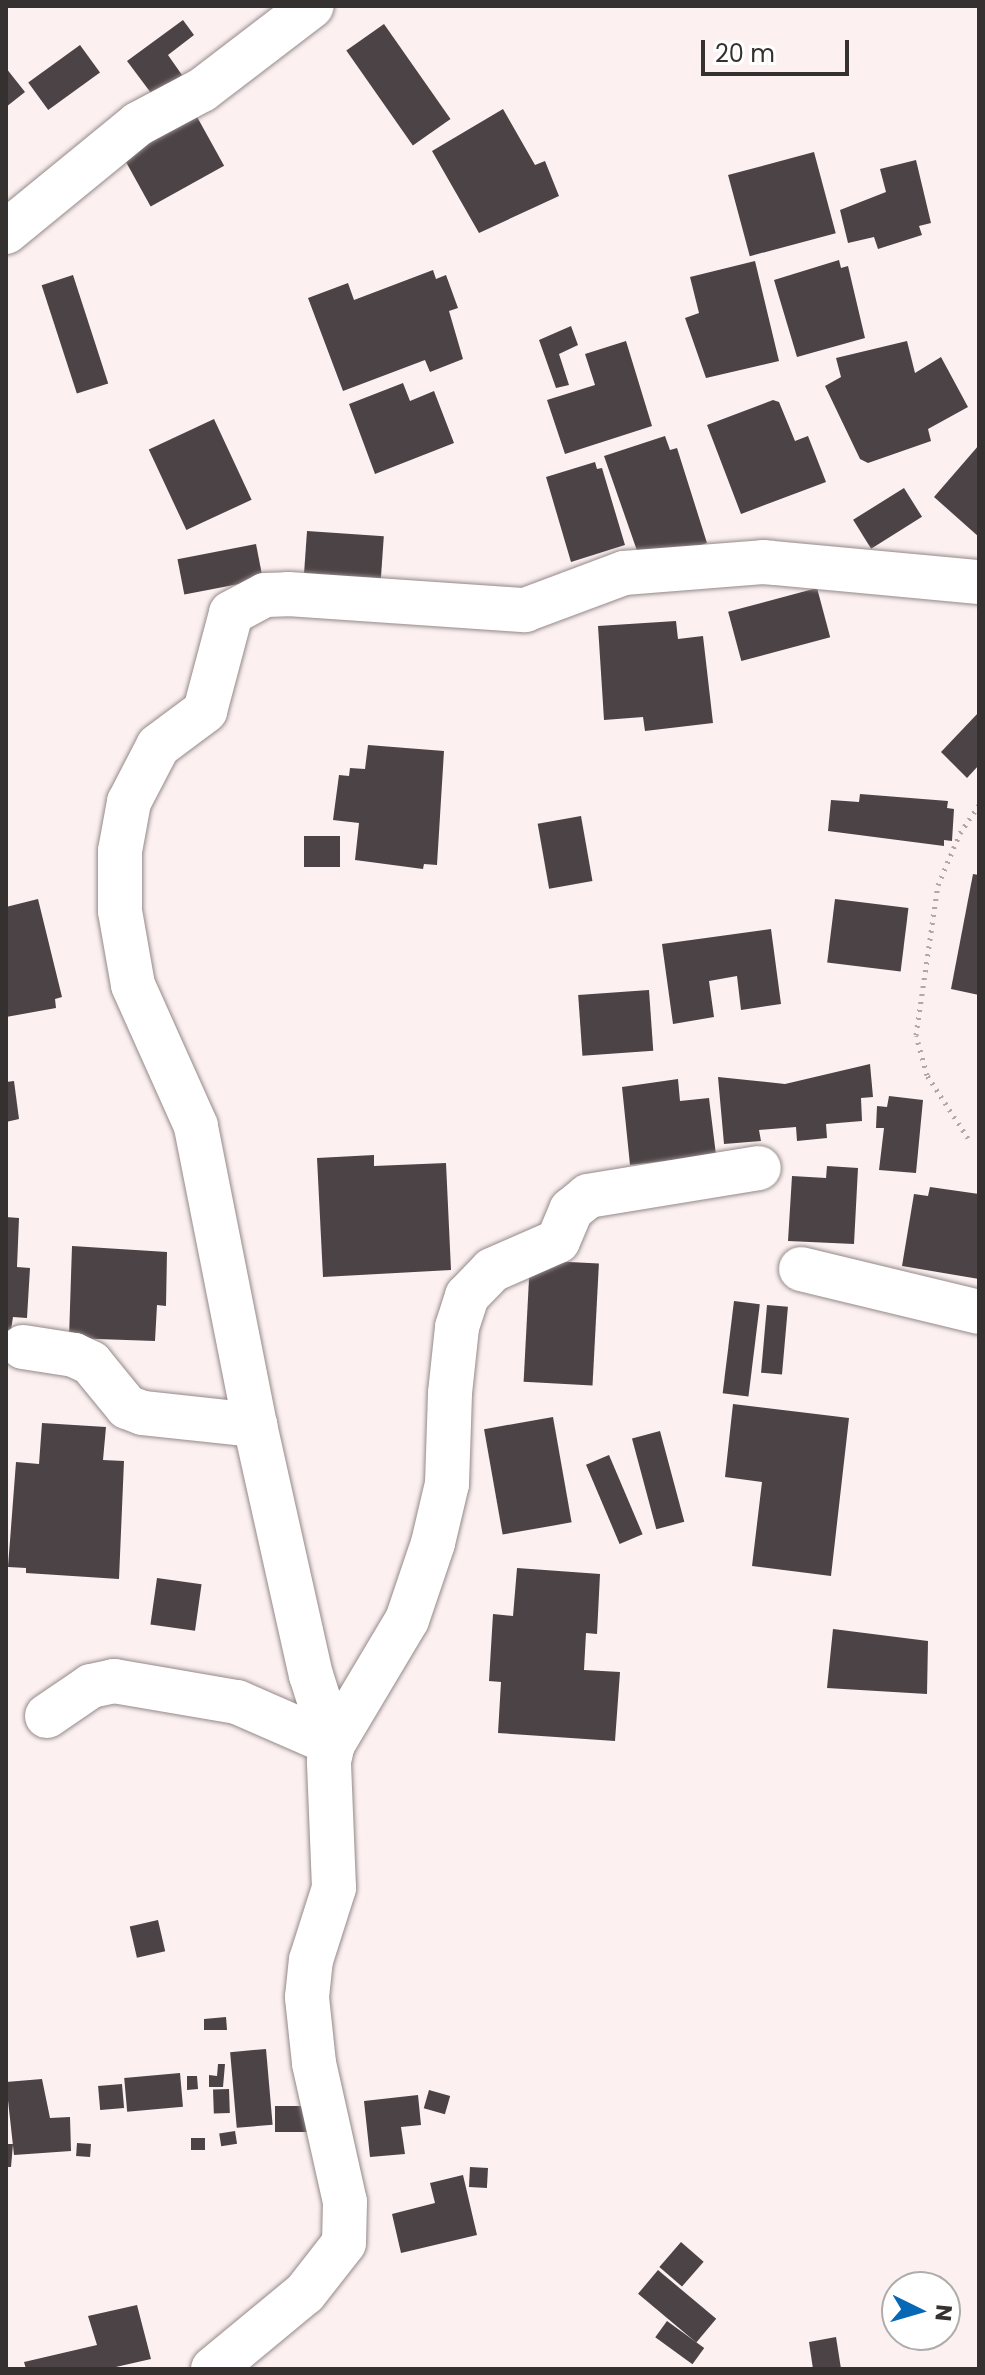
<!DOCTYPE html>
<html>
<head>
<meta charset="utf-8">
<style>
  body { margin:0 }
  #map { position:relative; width:985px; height:2375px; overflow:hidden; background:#fcf0f0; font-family:Poppins,sans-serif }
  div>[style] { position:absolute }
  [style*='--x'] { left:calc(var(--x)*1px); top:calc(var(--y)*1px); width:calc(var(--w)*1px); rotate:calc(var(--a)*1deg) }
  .building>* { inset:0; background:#4c4346; transform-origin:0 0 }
  .path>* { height:5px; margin-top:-2.5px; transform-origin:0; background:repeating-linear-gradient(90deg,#b0a7a6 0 2px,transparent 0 8px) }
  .roads { filter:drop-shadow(0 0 2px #948989) drop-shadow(0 0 2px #948989) }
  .minor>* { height:44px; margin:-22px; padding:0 22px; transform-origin:22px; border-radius:22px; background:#fff }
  span { translate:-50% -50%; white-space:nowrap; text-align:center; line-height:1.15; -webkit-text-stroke:8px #fff; paint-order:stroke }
  .frame { position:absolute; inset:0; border:8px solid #353130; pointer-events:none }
  .north { position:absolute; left:881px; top:2271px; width:80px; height:80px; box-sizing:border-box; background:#fff; border:2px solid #aeadac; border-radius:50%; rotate:95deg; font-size:22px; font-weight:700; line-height:32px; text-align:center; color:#353130 }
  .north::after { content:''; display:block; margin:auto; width:28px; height:36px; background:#0768b5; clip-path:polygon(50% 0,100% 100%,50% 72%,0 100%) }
  .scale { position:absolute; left:701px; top:40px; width:148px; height:36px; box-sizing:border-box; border:4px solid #353130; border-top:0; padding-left:10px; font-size:24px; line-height:28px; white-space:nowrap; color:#353130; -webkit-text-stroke:6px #fff; paint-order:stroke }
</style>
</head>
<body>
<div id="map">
  <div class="building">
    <div style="clip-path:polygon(183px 20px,194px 35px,168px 55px,182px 75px,154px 97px,127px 61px)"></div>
    <div style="left:384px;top:24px;width:116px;height:46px;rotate:55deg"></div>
    <div style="left:80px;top:45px;width:34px;height:64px;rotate:54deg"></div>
    <div style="clip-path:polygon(6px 68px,25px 92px,6px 107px)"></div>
    <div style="clip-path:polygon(503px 109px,535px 165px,545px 161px,559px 196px,479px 233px,432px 151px)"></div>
    <div style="left:196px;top:115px;width:58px;height:84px;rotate:61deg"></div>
    <div style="left:814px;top:152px;width:84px;height:89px;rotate:75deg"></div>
    <div style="clip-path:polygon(916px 160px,931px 223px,919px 226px,922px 235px,878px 249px,874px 237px,848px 243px,840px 210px,886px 192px,880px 169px)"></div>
    <div style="clip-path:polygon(839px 260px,841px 268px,848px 266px,865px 338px,797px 357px,774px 280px)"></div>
    <div style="clip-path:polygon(755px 261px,779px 361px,706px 378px,685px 318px,699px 313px,690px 277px)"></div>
    <div style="clip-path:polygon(433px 270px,436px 279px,446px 275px,458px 308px,449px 311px,463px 359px,430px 372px,425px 360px,343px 391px,308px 298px,348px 283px,354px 300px)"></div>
    <div style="left:73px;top:275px;width:114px;height:33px;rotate:72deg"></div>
    <div style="clip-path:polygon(571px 326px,578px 345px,559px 354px,569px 385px,556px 388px,539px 340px)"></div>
    <div style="clip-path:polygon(626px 341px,652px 426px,565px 454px,547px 400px,595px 385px,585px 354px)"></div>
    <div style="clip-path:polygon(907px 341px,915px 373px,941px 357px,968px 407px,928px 429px,931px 441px,868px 463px,860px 459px,825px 386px,841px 377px,836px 358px)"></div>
    <div style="clip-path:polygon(403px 383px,410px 401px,434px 391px,454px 443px,375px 474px,349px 404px)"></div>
    <div style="clip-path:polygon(773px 400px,779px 402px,795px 441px,808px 436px,826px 482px,741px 514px,707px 425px)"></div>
    <div style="left:214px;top:419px;width:89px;height:72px;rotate:65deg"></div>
    <div style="clip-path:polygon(665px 436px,670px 450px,677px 448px,707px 543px,642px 565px,604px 456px)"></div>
    <div style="clip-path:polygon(979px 445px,979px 537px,934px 497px)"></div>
    <div style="clip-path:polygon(595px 462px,597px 469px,602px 468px,625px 545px,571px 562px,546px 477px)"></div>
    <div style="left:904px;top:488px;width:34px;height:60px;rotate:58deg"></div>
    <div style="left:307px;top:531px;width:77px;height:43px;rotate:4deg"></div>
    <div style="left:256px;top:544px;width:36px;height:80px;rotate:79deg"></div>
    <div style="left:817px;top:588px;width:51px;height:92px;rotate:75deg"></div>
    <div style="clip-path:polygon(676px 621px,678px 639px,703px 636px,713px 723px,645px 731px,643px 717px,604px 720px,598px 626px)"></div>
    <div style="clip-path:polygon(979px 712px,979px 765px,967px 778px,941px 752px)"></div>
    <div style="clip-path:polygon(368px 745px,444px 751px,437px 865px,424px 864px,423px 869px,355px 860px,359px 823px,333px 820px,339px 775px,349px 776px,350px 768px,365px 769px)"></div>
    <div style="clip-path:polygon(860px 794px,948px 801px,947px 808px,954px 809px,952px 841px,944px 840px,944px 846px,828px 831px,831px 800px,859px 802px)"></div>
    <div style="left:581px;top:816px;width:66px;height:44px;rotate:80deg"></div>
    <div style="left:340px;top:836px;width:31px;height:36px;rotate:90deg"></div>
    <div style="clip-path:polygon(973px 874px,979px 875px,979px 995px,951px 989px)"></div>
    <div style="clip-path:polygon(38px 899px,62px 997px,55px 999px,56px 1008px,6px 1017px,6px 907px)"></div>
    <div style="left:835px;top:899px;width:74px;height:64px;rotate:7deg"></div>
    <div style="clip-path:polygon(771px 929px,781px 1004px,741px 1010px,737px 976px,709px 981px,714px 1017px,673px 1024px,662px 944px)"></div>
    <div style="left:649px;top:990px;width:61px;height:71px;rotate:86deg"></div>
    <div style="clip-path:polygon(870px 1064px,873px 1097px,861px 1098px,862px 1121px,826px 1124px,827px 1138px,797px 1141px,796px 1127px,759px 1130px,761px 1141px,724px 1144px,718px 1077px,785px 1084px)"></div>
    <div style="clip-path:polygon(678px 1079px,680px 1101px,709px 1098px,716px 1155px,630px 1165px,622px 1087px)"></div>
    <div style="clip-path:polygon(14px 1081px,19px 1119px,6px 1122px,6px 1082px)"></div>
    <div style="clip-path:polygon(889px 1096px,923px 1100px,916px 1173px,879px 1170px,884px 1128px,876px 1128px,877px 1106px,887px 1107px)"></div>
    <div style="clip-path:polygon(374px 1155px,374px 1166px,446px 1163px,451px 1270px,323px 1277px,317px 1158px)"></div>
    <div style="clip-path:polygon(827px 1166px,858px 1168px,854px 1244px,788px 1241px,792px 1176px,826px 1178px)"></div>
    <div style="clip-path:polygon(930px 1187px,979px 1194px,979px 1279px,902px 1266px,914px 1194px,928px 1196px)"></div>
    <div style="clip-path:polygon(6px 1217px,19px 1218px,17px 1267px,30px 1268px,27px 1318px,13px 1317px,11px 1330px,6px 1330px)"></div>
    <div style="clip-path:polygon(72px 1246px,167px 1252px,166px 1306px,157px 1305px,155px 1341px,69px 1338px)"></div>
    <div style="left:530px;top:1260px;width:69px;height:122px;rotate:3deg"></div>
    <div style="left:734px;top:1301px;width:26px;height:93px;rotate:7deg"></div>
    <div style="left:767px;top:1305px;width:21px;height:68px;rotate:5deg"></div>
    <div style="clip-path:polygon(733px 1404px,849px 1418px,831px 1576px,752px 1566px,762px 1482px,725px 1477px)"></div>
    <div style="left:553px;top:1417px;width:107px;height:70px;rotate:80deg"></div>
    <div style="clip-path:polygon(42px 1423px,106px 1427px,103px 1460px,124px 1461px,119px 1579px,26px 1573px,26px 1568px,8px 1567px,16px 1462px,39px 1464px)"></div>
    <div style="left:660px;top:1431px;width:94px;height:29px;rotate:75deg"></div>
    <div style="left:609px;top:1455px;width:86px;height:25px;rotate:67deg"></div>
    <div style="clip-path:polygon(517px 1568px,600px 1574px,597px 1634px,586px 1633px,584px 1670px,620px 1672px,615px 1741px,498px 1733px,501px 1682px,489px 1681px,493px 1614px,513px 1616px)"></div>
    <div style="left:157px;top:1578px;width:45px;height:47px;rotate:8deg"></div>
    <div style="clip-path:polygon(833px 1629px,928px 1641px,927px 1694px,827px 1688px)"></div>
    <div style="left:158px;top:1920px;width:32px;height:29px;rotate:77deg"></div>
    <div style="clip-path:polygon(226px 2017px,227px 2030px,204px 2030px,204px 2019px)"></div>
    <div style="left:266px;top:2049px;width:76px;height:36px;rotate:85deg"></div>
    <div style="clip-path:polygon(218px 2064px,225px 2064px,223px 2087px,209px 2087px,209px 2075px,217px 2076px)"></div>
    <div style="left:180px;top:2073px;width:34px;height:56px;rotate:85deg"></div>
    <div style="clip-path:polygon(187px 2076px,197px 2076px,198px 2089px,187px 2090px)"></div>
    <div style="clip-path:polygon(42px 2079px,50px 2118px,70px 2117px,71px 2151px,14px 2155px,6px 2082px)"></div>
    <div style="left:122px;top:2084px;width:24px;height:24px;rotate:85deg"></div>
    <div style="left:229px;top:2089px;width:24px;height:16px;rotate:88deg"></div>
    <div style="left:429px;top:2090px;width:22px;height:19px;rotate:16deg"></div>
    <div style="clip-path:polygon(418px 2095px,421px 2125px,401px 2127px,405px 2154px,370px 2157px,364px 2101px)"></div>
    <div style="left:275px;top:2106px;width:37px;height:26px"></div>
    <div style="left:235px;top:2131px;width:13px;height:16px;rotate:81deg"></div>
    <div style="left:191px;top:2138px;width:14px;height:12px"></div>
    <div style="left:77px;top:2143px;width:14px;height:13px;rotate:4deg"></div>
    <div style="clip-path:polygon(6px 2144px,13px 2144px,11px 2167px,6px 2167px)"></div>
    <div style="left:470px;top:2167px;width:18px;height:20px;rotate:3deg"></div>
    <div style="clip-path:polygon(463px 2175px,477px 2235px,401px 2253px,392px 2214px,435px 2203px,430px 2183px)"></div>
    <div style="left:681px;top:2242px;width:30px;height:33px;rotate:41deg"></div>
    <div style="left:658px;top:2270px;width:76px;height:31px;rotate:40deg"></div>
    <div style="clip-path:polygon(137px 2305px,151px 2359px,107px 2369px,26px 2369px,24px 2362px,97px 2345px,88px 2316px)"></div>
    <div style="left:667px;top:2321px;width:46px;height:20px;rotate:36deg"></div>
    <div style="clip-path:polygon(836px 2337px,841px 2369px,813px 2369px,809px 2342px)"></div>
  </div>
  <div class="path">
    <div style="--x:968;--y:1138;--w:75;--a:-123.1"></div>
    <div style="--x:927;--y:1075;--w:41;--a:-105.4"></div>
    <div style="--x:916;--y:1035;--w:152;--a:-81.7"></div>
    <div style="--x:938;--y:885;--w:56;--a:-67.1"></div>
    <div style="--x:960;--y:833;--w:34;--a:-56"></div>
  </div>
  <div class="roads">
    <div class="minor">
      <div style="--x:6;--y:232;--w:171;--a:-39.3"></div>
      <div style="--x:138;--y:124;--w:72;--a:-28"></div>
      <div style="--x:202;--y:90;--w:138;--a:-37.4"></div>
      <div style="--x:801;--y:1269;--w:183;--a:13.6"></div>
      <div style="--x:23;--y:1347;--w:52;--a:8.9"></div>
      <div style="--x:74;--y:1355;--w:19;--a:25"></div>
      <div style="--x:91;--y:1363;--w:57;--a:50.7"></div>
      <div style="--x:127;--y:1407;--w:17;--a:21"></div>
      <div style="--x:143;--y:1413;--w:113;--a:6.1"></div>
      <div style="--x:255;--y:1425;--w:256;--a:77.4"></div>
      <div style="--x:311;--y:1675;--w:72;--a:72.3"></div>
      <div style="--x:255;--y:1425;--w:305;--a:-101.2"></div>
      <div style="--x:196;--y:1126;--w:154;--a:-114.1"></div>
      <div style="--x:133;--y:985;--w:75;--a:-100"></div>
      <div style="--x:120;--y:911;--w:60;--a:-90"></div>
      <div style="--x:120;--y:851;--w:50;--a:-79.6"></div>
      <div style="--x:129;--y:802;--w:63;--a:-62.6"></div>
      <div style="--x:158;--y:746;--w:59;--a:-36.7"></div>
      <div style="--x:205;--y:711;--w:101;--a:-75.1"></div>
      <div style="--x:231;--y:613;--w:38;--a:-28"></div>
      <div style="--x:265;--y:595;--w:23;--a:-2"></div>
      <div style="--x:288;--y:594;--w:238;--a:3.9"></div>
      <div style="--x:525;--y:610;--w:106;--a:-20.5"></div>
      <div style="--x:624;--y:573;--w:139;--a:-4.5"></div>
      <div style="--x:763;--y:562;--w:217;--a:5.3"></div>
      <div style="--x:47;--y:1716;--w:53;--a:-34.3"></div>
      <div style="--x:91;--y:1686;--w:24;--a:-12"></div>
      <div style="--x:114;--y:1681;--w:125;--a:9.7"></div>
      <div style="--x:237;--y:1702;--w:105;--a:23.6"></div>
      <div style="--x:213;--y:2369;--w:119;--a:-39.6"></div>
      <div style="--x:305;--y:2293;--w:63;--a:-52"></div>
      <div style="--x:344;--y:2243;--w:41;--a:-88.6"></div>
      <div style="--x:345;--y:2202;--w:142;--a:-102.6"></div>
      <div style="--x:314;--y:2063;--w:66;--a:-96.1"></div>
      <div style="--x:307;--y:1997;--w:37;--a:-84"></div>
      <div style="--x:311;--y:1960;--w:76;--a:-72.3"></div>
      <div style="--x:334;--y:1888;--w:127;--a:-92.3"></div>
      <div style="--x:329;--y:1761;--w:17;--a:-77"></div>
      <div style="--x:333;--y:1744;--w:144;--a:-59.2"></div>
      <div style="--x:407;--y:1620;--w:81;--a:-71.3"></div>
      <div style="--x:433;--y:1543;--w:61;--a:-76.7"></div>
      <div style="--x:447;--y:1484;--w:91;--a:-88.1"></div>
      <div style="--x:450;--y:1393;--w:66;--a:-83.9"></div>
      <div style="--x:457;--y:1327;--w:33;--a:-72"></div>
      <div style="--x:467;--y:1296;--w:36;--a:-46"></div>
      <div style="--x:492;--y:1270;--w:72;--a:-23.7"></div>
      <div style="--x:558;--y:1241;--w:34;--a:-67"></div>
      <div style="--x:571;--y:1210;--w:22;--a:-39"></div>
      <div style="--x:588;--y:1196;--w:173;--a:-9.3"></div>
    </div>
  </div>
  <div class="frame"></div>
  <div class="north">N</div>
  <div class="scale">20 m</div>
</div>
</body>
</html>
